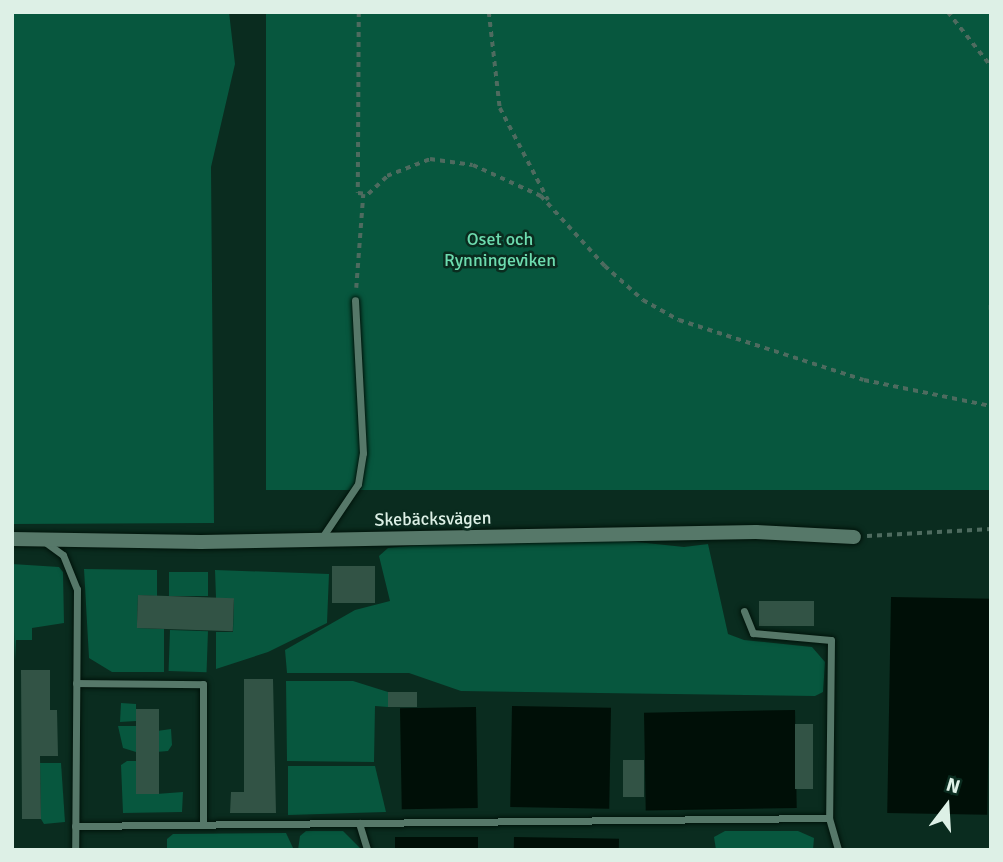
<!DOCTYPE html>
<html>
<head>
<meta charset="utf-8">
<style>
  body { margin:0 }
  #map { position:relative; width:1003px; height:862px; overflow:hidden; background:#0a2c1f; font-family:Signika,sans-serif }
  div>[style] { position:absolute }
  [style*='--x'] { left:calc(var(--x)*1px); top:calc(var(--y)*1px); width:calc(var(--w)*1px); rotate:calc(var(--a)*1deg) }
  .green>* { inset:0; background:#07573e; transform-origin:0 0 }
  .water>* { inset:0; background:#000f07; transform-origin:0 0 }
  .building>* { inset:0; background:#325345; transform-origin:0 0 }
  .path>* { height:3.5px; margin-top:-1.75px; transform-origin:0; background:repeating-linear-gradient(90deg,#4e6b5f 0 5px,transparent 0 10px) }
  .roads { filter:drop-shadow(0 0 2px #00130a) drop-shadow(0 0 2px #00130a) }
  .service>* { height:7px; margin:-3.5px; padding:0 3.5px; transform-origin:3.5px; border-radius:3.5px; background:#567869 }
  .minor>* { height:14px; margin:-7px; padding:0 7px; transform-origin:7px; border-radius:7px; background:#567869 }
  span { translate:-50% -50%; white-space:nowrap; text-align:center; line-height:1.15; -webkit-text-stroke:5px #0a2c1f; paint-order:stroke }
  .park-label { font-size:18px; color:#6ddcaf }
  .street-label { font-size:18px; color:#ddf0e6 }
  .frame { position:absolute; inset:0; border:14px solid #ddf0e6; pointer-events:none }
  .north { position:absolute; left:912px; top:771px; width:70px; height:70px; -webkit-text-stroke:5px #0a2c1f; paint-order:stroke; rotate:17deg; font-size:19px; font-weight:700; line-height:28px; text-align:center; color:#ddf0e6 }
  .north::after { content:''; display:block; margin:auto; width:24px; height:32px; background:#ddf0e6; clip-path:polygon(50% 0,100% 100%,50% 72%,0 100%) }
</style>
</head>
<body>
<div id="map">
  <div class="green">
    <div style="clip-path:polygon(12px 12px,229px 12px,235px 64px,211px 167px,214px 523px,12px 524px)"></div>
    <div style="left:266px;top:12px;width:725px;height:478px"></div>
    <div style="clip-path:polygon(552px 533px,684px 547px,708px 544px,728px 634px,744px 640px,812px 647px,825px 662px,823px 692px,815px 696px,461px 691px,409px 673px,287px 673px,285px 650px,355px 610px,390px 601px,379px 556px,388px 548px)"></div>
    <div style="clip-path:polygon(12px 564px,59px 567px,63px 572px,64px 623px,32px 628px,32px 640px,16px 640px,15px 661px)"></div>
    <div style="clip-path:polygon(84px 569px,157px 570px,157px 596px,138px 595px,137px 628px,164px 629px,164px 672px,112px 672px,89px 658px)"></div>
    <div style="clip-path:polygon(215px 570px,329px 574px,327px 623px,268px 652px,216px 669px,216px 632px,233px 632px,234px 600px,216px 598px)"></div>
    <div style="left:169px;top:572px;width:39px;height:24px"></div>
    <div style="left:170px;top:630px;width:38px;height:41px;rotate:2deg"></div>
    <div style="clip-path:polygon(286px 681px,353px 681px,388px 692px,388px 707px,375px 706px,374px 762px,287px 761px)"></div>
    <div style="clip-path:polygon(121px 703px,136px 704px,136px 721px,120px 722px)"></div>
    <div style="clip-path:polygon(118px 726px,136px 726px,136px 752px,123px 748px)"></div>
    <div style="clip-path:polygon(171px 729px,172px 745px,168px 751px,156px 752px,157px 731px)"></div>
    <div style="clip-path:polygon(127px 761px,136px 761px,156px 794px,183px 792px,182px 812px,123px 813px,121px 765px)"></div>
    <div style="clip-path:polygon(40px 763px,61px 763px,65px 822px,44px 824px,41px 819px)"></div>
    <div style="clip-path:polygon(288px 766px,375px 766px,386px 812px,288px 815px)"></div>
    <div style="clip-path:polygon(306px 831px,343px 831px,362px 850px,298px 850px,300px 836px)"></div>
    <div style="clip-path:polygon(725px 831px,798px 831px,814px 838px,813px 850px,716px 850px,714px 837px)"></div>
    <div style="clip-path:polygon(286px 833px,294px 850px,167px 850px,167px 839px,173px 834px)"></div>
  </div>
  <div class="water">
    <div style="left:891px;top:597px;width:100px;height:216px;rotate:1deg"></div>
    <div style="left:512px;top:706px;width:99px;height:101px;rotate:1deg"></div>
    <div style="left:476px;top:707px;width:101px;height:76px;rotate:89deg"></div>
    <div style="left:795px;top:710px;width:98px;height:151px;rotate:89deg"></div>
    <div style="left:395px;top:837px;width:83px;height:13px"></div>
    <div style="left:514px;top:837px;width:105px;height:13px;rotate:1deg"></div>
  </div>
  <div class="building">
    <div style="left:332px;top:566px;width:43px;height:37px"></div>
    <div style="left:138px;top:595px;width:96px;height:33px;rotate:2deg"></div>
    <div style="left:814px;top:601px;width:25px;height:55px;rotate:90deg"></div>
    <div style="clip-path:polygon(21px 670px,50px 670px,50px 710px,57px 710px,58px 756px,40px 756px,41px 819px,22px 819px)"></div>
    <div style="clip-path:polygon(244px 679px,273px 679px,276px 813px,230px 813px,231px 792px,244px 792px)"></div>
    <div style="left:388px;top:692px;width:29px;height:15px"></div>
    <div style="left:136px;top:709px;width:23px;height:85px"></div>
    <div style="left:795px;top:724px;width:18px;height:65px"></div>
    <div style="left:644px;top:760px;width:37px;height:21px;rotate:90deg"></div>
  </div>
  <div class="path">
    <div style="--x:359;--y:12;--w:181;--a:90.3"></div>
    <div style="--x:358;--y:193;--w:10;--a:6"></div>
    <div style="--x:368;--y:194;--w:26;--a:-43"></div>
    <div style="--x:387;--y:176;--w:46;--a:-21.6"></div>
    <div style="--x:430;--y:159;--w:43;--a:7.9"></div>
    <div style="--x:473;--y:165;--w:75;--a:24.5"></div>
    <div style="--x:541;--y:196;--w:95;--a:47.6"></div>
    <div style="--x:605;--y:266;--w:51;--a:41.8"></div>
    <div style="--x:643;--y:300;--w:41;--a:29.1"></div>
    <div style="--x:679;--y:320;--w:194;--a:18"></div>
    <div style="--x:864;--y:380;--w:130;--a:11.6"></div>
    <div style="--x:489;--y:12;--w:97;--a:83.5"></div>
    <div style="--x:500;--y:108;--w:104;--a:62.4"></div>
    <div style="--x:948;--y:12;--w:69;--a:51.5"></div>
    <div style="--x:356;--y:288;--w:94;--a:-85.7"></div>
    <div style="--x:991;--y:305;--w:5;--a:90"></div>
    <div style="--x:867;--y:536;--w:124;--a:-3.2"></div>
  </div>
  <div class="roads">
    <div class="service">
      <div style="--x:321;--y:539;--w:66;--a:-56.1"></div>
      <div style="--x:358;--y:484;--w:31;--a:-81"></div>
      <div style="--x:363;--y:453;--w:153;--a:-93"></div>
      <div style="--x:45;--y:542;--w:22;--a:36"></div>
      <div style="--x:63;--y:555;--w:37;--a:68"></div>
      <div style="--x:77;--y:589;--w:261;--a:90.4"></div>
      <div style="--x:744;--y:611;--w:24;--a:68"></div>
      <div style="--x:753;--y:633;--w:78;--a:5.1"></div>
      <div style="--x:831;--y:640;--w:178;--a:90.6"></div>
      <div style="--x:829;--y:818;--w:33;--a:74"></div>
      <div style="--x:76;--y:683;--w:127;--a:0.5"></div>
      <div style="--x:203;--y:684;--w:141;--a:90"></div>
      <div style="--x:359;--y:823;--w:28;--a:73"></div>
      <div style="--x:75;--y:826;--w:754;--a:-0.61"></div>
    </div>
    <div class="minor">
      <div style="--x:12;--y:539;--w:189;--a:0.9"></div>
      <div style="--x:201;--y:542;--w:555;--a:-1.03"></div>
      <div style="--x:756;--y:532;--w:98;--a:2.9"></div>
    </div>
  </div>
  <div class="park-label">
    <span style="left:500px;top:250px">Oset och<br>Rynningeviken</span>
  </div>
  <div class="street-label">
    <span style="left:433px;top:519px;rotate:-1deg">Skebäcksvägen</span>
  </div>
  <div class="frame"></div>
  <div class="north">N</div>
</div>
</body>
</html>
